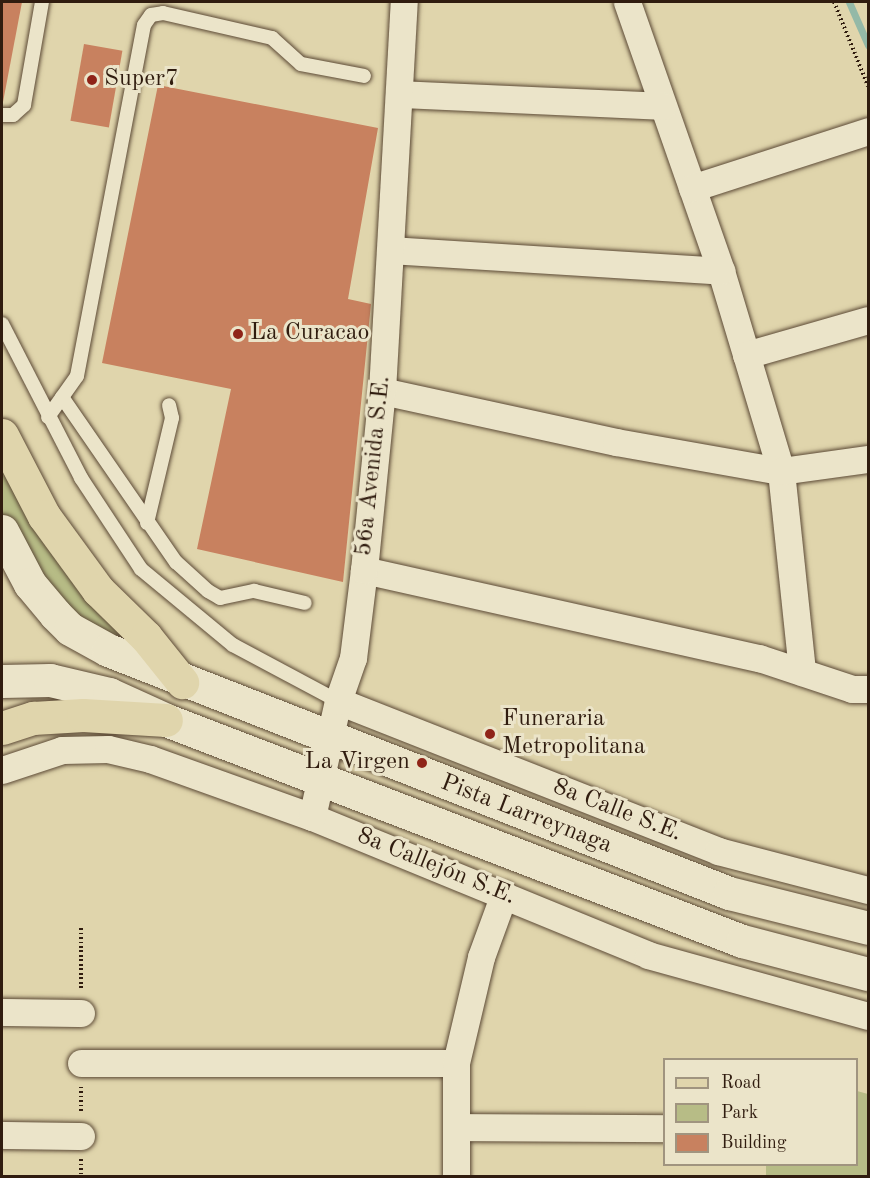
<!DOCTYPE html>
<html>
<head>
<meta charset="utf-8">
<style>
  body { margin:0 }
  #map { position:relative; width:870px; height:1178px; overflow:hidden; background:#e0d5ac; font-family:"Old Standard TT",serif }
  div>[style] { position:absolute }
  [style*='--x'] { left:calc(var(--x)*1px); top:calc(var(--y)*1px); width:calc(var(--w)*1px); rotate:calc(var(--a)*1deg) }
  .green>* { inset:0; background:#b7bc86 }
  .stream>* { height:7px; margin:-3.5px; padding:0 3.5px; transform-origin:3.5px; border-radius:3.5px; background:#94b9a7 }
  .building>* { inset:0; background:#c8815f; transform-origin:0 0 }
  .path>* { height:4px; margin-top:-2px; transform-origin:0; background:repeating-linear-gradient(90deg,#301c0f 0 1.5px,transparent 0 4.5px) }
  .roads { filter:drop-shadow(0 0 2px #5c4a36) drop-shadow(0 0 2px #5c4a36) }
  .lane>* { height:14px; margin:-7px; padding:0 7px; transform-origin:7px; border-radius:7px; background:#ebe4c9 }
  .street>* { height:27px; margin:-13.5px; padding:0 13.5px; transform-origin:13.5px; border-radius:13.5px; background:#ebe4c9 }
  .secondary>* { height:33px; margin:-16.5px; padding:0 16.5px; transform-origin:16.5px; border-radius:16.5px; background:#ebe4c9 }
  .primary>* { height:33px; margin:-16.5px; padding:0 16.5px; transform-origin:16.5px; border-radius:16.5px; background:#e0d5ac }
  .dots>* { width:16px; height:16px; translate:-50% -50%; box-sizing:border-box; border:3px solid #ebe4c9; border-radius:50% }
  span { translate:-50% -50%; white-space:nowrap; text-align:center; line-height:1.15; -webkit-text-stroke:6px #ebe4c9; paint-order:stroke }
  .poi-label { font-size:24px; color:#301c0f }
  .left { translate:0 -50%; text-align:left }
  .right { translate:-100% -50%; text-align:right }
  .street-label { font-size:24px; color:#301c0f }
  .frame { position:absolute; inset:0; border:3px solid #301c0f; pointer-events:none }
  .legend { position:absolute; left:663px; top:1058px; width:195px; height:108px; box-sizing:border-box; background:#ebe4c9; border:2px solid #a0947f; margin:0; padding:8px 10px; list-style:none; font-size:18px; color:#301c0f }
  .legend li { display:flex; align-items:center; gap:12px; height:30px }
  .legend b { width:30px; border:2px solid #a0947f }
</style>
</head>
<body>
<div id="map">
  <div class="green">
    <div style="clip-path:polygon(2px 435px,146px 637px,108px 650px,2px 531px)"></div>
    <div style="clip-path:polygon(857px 1091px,868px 1094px,868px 1176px,766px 1176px,766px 1165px,856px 1164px)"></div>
  </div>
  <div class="stream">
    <div style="--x:849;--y:2;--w:47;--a:66.2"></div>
  </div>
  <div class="building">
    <div style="clip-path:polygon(2px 2px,22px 2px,3px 102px,2px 102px)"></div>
    <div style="left:84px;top:44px;width:39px;height:78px;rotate:10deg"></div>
    <div style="clip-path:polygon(158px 85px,378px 128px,348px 299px,371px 304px,343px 582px,197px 549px,231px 389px,102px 363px)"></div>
  </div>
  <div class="path">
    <div style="--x:834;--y:2;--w:91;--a:68"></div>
    <div style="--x:81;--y:928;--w:62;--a:90"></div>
    <div style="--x:81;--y:1087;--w:26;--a:90"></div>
    <div style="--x:81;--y:1159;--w:17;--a:90"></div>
  </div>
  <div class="roads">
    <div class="lane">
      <div style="--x:2;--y:115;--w:11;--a:0"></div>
      <div style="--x:13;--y:115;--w:15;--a:-42"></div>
      <div style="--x:24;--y:105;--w:105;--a:-80.1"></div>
      <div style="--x:2;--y:324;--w:173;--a:62.8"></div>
      <div style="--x:81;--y:478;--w:109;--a:56.6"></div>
      <div style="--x:141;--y:569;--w:119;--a:39.6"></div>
      <div style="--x:233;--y:645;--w:119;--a:28.1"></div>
      <div style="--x:62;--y:397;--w:201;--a:55.4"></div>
      <div style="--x:176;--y:562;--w:43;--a:42.2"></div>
      <div style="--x:208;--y:591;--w:14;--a:30"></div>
      <div style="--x:220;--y:598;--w:35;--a:-12"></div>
      <div style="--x:254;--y:591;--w:52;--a:13.2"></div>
      <div style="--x:48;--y:417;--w:50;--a:-54.7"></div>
      <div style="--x:77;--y:376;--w:357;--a:-79.2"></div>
      <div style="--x:144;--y:25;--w:12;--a:-55"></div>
      <div style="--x:151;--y:15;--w:12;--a:-9"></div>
      <div style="--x:163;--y:13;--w:112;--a:12.9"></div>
      <div style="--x:272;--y:38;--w:39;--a:42"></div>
      <div style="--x:301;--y:64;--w:64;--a:10.8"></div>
      <div style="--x:147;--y:523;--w:108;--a:-76.6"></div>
      <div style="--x:172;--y:418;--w:13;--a:-103"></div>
    </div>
    <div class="street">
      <div style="--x:627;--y:2;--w:285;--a:70.7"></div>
      <div style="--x:721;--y:271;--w:209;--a:73.3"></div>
      <div style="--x:781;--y:471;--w:202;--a:84"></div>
      <div style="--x:399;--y:94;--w:264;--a:2.6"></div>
      <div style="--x:692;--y:188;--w:185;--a:-17.9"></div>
      <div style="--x:391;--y:250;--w:331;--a:3.6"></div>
      <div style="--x:746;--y:355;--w:127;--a:-16"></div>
      <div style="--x:382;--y:391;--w:239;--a:12.3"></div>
      <div style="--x:616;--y:442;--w:168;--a:10"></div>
      <div style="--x:781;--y:471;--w:88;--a:-7.9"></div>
      <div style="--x:364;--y:570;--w:405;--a:12.6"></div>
      <div style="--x:759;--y:658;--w:98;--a:18.4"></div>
      <div style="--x:852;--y:689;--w:16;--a:0"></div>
      <div style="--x:338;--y:701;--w:409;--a:21.5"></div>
      <div style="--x:718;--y:851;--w:155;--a:14.6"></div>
      <div style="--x:2;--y:770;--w:63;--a:-18.4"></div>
      <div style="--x:62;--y:750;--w:46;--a:-1.2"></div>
      <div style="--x:108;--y:749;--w:43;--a:13.4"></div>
      <div style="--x:150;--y:759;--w:172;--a:19.7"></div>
      <div style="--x:312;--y:817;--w:363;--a:22.3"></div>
      <div style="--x:648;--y:955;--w:228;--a:15.5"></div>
      <div style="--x:312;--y:817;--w:119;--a:-77.4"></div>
      <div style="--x:338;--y:701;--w:46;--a:-70.8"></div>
      <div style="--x:353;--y:658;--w:89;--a:-82.9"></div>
      <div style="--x:364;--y:570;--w:180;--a:-84.3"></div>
      <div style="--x:382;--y:391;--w:390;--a:-86.8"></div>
      <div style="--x:2;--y:1012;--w:79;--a:0.7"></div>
      <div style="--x:81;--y:1063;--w:375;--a:0"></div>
      <div style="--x:456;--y:1127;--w:208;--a:0.3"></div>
      <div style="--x:2;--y:1135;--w:79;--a:0.7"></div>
      <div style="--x:456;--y:1176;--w:113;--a:-90"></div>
      <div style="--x:456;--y:1063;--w:109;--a:-76.7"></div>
      <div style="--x:481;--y:957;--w:67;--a:-69.9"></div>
    </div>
    <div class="secondary">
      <div style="--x:2;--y:531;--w:60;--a:62.2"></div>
      <div style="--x:30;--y:584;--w:39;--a:50"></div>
      <div style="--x:55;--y:614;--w:21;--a:45"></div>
      <div style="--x:70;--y:629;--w:43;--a:28.9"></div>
      <div style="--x:108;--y:650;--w:667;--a:21.37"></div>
      <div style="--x:729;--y:893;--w:143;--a:14.1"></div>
      <div style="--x:2;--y:681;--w:48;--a:-1.2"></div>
      <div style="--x:50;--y:680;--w:61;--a:13.3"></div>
      <div style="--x:109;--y:694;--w:63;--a:24.5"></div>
      <div style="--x:166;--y:720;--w:617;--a:20.99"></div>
      <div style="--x:742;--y:941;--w:130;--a:14.7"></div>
    </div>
    <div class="primary">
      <div style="--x:2;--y:435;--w:91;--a:62.6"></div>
      <div style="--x:44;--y:516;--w:92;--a:53.9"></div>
      <div style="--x:98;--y:590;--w:67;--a:44.4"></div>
      <div style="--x:146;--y:637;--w:58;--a:51.3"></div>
      <div style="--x:2;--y:728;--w:33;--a:-18"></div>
      <div style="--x:33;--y:718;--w:50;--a:-3.4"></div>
      <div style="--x:83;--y:715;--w:83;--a:3.4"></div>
    </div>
  </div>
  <div class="dots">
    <div style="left:92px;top:80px;background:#8f2418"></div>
    <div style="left:238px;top:334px;background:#8f2418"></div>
    <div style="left:490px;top:734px;background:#8f2418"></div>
    <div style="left:422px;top:763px;background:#8f2418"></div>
  </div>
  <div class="poi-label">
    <span class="left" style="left:104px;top:80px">Super7</span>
    <span class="left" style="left:250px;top:334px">La Curacao</span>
    <span class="left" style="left:502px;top:734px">Funeraria<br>Metropolitana</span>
    <span class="right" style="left:410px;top:763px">La Virgen</span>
  </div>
  <div class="street-label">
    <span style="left:374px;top:466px;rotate:-84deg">56a Avenida S.E.</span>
    <span style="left:617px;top:811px;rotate:21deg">8a Calle S.E.</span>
    <span style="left:526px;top:815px;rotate:21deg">Pista Larreynaga</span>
    <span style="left:436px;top:867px;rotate:22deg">8a Callejón S.E.</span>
  </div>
  <div class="frame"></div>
  <ul class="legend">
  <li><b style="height:8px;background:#e0d5ac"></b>Road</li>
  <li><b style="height:16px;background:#b7bc86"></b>Park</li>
  <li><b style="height:16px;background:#c8815f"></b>Building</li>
  </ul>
</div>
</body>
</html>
